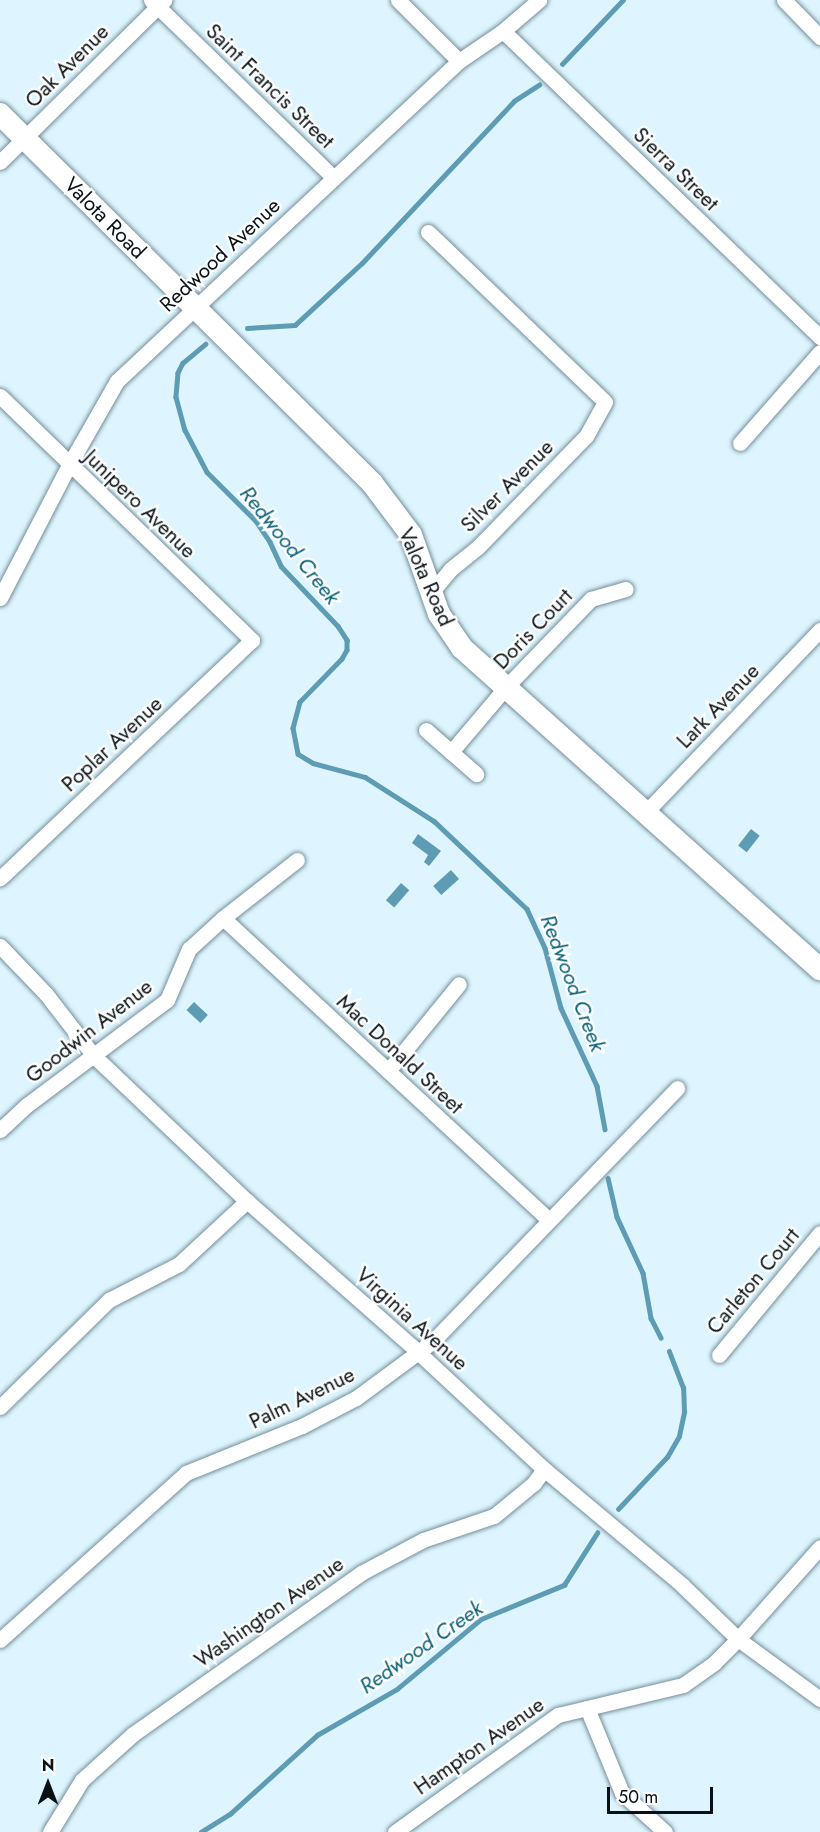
<!DOCTYPE html>
<html>
<head>
<meta charset="utf-8">
<style>
  body { margin:0 }
  #map { position:relative; width:820px; height:1832px; overflow:hidden; background:#def5ff; font-family:Jost,sans-serif }
  div>[style] { position:absolute }
  [style*='--x'] { left:calc(var(--x)*1px); top:calc(var(--y)*1px); width:calc(var(--w)*1px); rotate:calc(var(--a)*1deg) }
  .water>* { inset:0; background:#5d9cb3; transform-origin:0 0 }
  .stream>* { height:4.5px; margin:-2.25px; padding:0 2.25px; transform-origin:2.25px; border-radius:2.25px; background:#5d9cb3 }
  .roads { filter:drop-shadow(0 0 2px #738e98) drop-shadow(0 0 2px #738e98) }
  .street>* { height:15px; margin:-7.5px; padding:0 7.5px; transform-origin:7.5px; border-radius:7.5px; background:#fff }
  .secondary>* { height:22px; margin:-11px; padding:0 11px; transform-origin:11px; border-radius:11px; background:#fff }
  span { translate:-50% -50%; white-space:nowrap; text-align:center; line-height:1.15; -webkit-text-stroke:4.5px #fff; paint-order:stroke }
  .street-label { font-size:21px; color:#081216 }
  .water-label { font-size:22px; color:#085f77; font-style:italic }
  .north { position:absolute; left:18px; top:1754px; width:60px; height:60px; -webkit-text-stroke:4px #fff; paint-order:stroke; rotate:0deg; font-size:16px; font-weight:700; line-height:24px; text-align:center; color:#081216 }
  .north::after { content:''; display:block; margin:auto; width:21px; height:27px; background:#081216; clip-path:polygon(50% 0,100% 100%,50% 72%,0 100%) }
  .scale { position:absolute; left:607px; top:1787px; width:106px; height:27px; box-sizing:border-box; border:3px solid #081216; border-top:0; padding-left:8px; font-size:18px; line-height:21px; white-space:nowrap; color:#081216; -webkit-text-stroke:4px #fff; paint-order:stroke }
</style>
</head>
<body>
<div id="map">
  <div class="water">
    <div style="left:751px;top:829px;width:11px;height:21px;rotate:38deg"></div>
    <div style="clip-path:polygon(418px 834px,441px 851px,429px 866px,424px 862px,428px 855px,412px 843px)"></div>
    <div style="left:451px;top:870px;width:12px;height:24px;rotate:48deg"></div>
    <div style="left:401px;top:883px;width:11px;height:23px;rotate:41deg"></div>
    <div style="left:194px;top:1002px;width:19px;height:11px;rotate:43deg"></div>
  </div>
  <div class="stream">
    <div style="--x:562;--y:64;--w:88;--a:-46.4"></div>
    <div style="--x:247;--y:328;--w:48;--a:-3.6"></div>
    <div style="--x:295;--y:325;--w:91;--a:-42.8"></div>
    <div style="--x:362;--y:263;--w:222;--a:-46.8"></div>
    <div style="--x:514;--y:101;--w:30;--a:-33"></div>
    <div style="--x:206;--y:344;--w:30;--a:140"></div>
    <div style="--x:183;--y:363;--w:11;--a:117"></div>
    <div style="--x:178;--y:373;--w:24;--a:95"></div>
    <div style="--x:176;--y:397;--w:34;--a:75"></div>
    <div style="--x:185;--y:430;--w:47;--a:62.4"></div>
    <div style="--x:207;--y:472;--w:69;--a:45"></div>
    <div style="--x:256;--y:521;--w:25;--a:56"></div>
    <div style="--x:270;--y:542;--w:26;--a:65"></div>
    <div style="--x:281;--y:566;--w:83;--a:46.5"></div>
    <div style="--x:338;--y:626;--w:17;--a:57"></div>
    <div style="--x:347;--y:640;--w:10;--a:90"></div>
    <div style="--x:347;--y:650;--w:10;--a:119"></div>
    <div style="--x:342;--y:659;--w:60;--a:134.3"></div>
    <div style="--x:300;--y:702;--w:27;--a:105"></div>
    <div style="--x:293;--y:728;--w:26;--a:79"></div>
    <div style="--x:298;--y:754;--w:17;--a:31"></div>
    <div style="--x:313;--y:763;--w:54;--a:15.1"></div>
    <div style="--x:365;--y:777;--w:82;--a:32.5"></div>
    <div style="--x:434;--y:821;--w:128;--a:43.4"></div>
    <div style="--x:527;--y:909;--w:43;--a:65.2"></div>
    <div style="--x:545;--y:948;--w:62;--a:75.1"></div>
    <div style="--x:561;--y:1008;--w:86;--a:65.2"></div>
    <div style="--x:597;--y:1086;--w:44;--a:79.5"></div>
    <div style="--x:608;--y:1178;--w:40;--a:77"></div>
    <div style="--x:617;--y:1217;--w:62;--a:65.1"></div>
    <div style="--x:643;--y:1273;--w:46;--a:79.9"></div>
    <div style="--x:651;--y:1318;--w:22;--a:63"></div>
    <div style="--x:618;--y:1509;--w:71;--a:-46.7"></div>
    <div style="--x:667;--y:1457;--w:24;--a:-60"></div>
    <div style="--x:679;--y:1436;--w:25;--a:-78"></div>
    <div style="--x:684;--y:1412;--w:24;--a:-92"></div>
    <div style="--x:683;--y:1388;--w:39;--a:-111"></div>
    <div style="--x:201;--y:1832;--w:34;--a:-32"></div>
    <div style="--x:230;--y:1814;--w:118;--a:-42.2"></div>
    <div style="--x:317;--y:1735;--w:92;--a:-29.9"></div>
    <div style="--x:397;--y:1689;--w:109;--a:-39.8"></div>
    <div style="--x:481;--y:1619;--w:90;--a:-22.3"></div>
    <div style="--x:564;--y:1585;--w:62;--a:-57.6"></div>
  </div>
  <div class="roads">
    <div class="street">
      <div style="--x:151;--y:0;--w:255;--a:44.2"></div>
      <div style="--x:398;--y:0;--w:86;--a:45"></div>
      <div style="--x:784;--y:0;--w:52;--a:45.8"></div>
      <div style="--x:503;--y:31;--w:441;--a:44"></div>
      <div style="--x:0;--y:162;--w:231;--a:-44.6"></div>
      <div style="--x:428;--y:232;--w:245;--a:43.8"></div>
      <div style="--x:605;--y:402;--w:39;--a:119"></div>
      <div style="--x:586;--y:436;--w:155;--a:134.2"></div>
      <div style="--x:478;--y:547;--w:36;--a:141"></div>
      <div style="--x:450;--y:570;--w:31;--a:130"></div>
      <div style="--x:0;--y:396;--w:351;--a:44.1"></div>
      <div style="--x:252;--y:640;--w:347;--a:136.6"></div>
      <div style="--x:740;--y:443;--w:121;--a:-48.7"></div>
      <div style="--x:0;--y:598;--w:150;--a:-62.6"></div>
      <div style="--x:69;--y:465;--w:97;--a:-60.3"></div>
      <div style="--x:117;--y:381;--w:468;--a:-43.1"></div>
      <div style="--x:459;--y:61;--w:53;--a:-34.3"></div>
      <div style="--x:503;--y:31;--w:48;--a:-40.7"></div>
      <div style="--x:426;--y:730;--w:67;--a:41.3"></div>
      <div style="--x:451;--y:752;--w:84;--a:-49.8"></div>
      <div style="--x:505;--y:688;--w:124;--a:-46"></div>
      <div style="--x:591;--y:599;--w:36;--a:-16"></div>
      <div style="--x:646;--y:812;--w:252;--a:-46.3"></div>
      <div style="--x:223;--y:918;--w:444;--a:42.8"></div>
      <div style="--x:0;--y:946;--w:66;--a:46.2"></div>
      <div style="--x:46;--y:994;--w:78;--a:52.3"></div>
      <div style="--x:94;--y:1056;--w:211;--a:43.5"></div>
      <div style="--x:247;--y:1201;--w:228;--a:41.4"></div>
      <div style="--x:418;--y:1352;--w:172;--a:42.9"></div>
      <div style="--x:544;--y:1469;--w:180;--a:40"></div>
      <div style="--x:682;--y:1585;--w:78;--a:44"></div>
      <div style="--x:738;--y:1639;--w:102;--a:36.2"></div>
      <div style="--x:388;--y:1071;--w:112;--a:-50.8"></div>
      <div style="--x:0;--y:1130;--w:37;--a:-43"></div>
      <div style="--x:27;--y:1105;--w:175;--a:-36.9"></div>
      <div style="--x:167;--y:1000;--w:56;--a:-66.7"></div>
      <div style="--x:189;--y:949;--w:46;--a:-42.4"></div>
      <div style="--x:223;--y:918;--w:94;--a:-38.1"></div>
      <div style="--x:719;--y:1355;--w:158;--a:-50.4"></div>
      <div style="--x:0;--y:1407;--w:153;--a:-44.5"></div>
      <div style="--x:109;--y:1300;--w:79;--a:-27.2"></div>
      <div style="--x:179;--y:1264;--w:93;--a:-42.8"></div>
      <div style="--x:0;--y:1640;--w:250;--a:-41.9"></div>
      <div style="--x:186;--y:1473;--w:125;--a:-22.1"></div>
      <div style="--x:302;--y:1426;--w:61;--a:-27.4"></div>
      <div style="--x:356;--y:1398;--w:94;--a:-36.4"></div>
      <div style="--x:432;--y:1342;--w:353;--a:-46"></div>
      <div style="--x:587;--y:1708;--w:92;--a:67.6"></div>
      <div style="--x:622;--y:1793;--w:58;--a:42.2"></div>
      <div style="--x:50;--y:1832;--w:61;--a:-58.4"></div>
      <div style="--x:82;--y:1780;--w:69;--a:-42"></div>
      <div style="--x:133;--y:1734;--w:279;--a:-35.2"></div>
      <div style="--x:361;--y:1573;--w:70;--a:-28"></div>
      <div style="--x:423;--y:1540;--w:75;--a:-18.7"></div>
      <div style="--x:494;--y:1516;--w:52;--a:-39.5"></div>
      <div style="--x:534;--y:1483;--w:17;--a:-54"></div>
      <div style="--x:395;--y:1832;--w:201;--a:-35.7"></div>
      <div style="--x:558;--y:1715;--w:129;--a:-13.5"></div>
      <div style="--x:683;--y:1685;--w:38;--a:-35"></div>
      <div style="--x:714;--y:1663;--w:34;--a:-45"></div>
      <div style="--x:738;--y:1639;--w:123;--a:-48.3"></div>
    </div>
    <div class="secondary">
      <div style="--x:0;--y:114;--w:524;--a:44.77"></div>
      <div style="--x:372;--y:483;--w:65;--a:53.1"></div>
      <div style="--x:411;--y:535;--w:84;--a:70.5"></div>
      <div style="--x:439;--y:614;--w:41;--a:55.9"></div>
      <div style="--x:462;--y:648;--w:481;--a:41.9"></div>
    </div>
  </div>
  <div class="street-label">
    <span style="left:67px;top:66px;rotate:-45deg">Oak Avenue</span>
    <span style="left:270px;top:86px;rotate:44deg">Saint Francis Street</span>
    <span style="left:676px;top:169px;rotate:44deg">Sierra Street</span>
    <span style="left:105px;top:218px;rotate:45deg">Valota Road</span>
    <span style="left:220px;top:255px;rotate:-43deg">Redwood Avenue</span>
    <span style="left:507px;top:486px;rotate:-45deg">Silver Avenue</span>
    <span style="left:140px;top:504px;rotate:44deg">Junipero Avenue</span>
    <span style="left:426px;top:577px;rotate:66deg">Valota Road</span>
    <span style="left:533px;top:629px;rotate:-46deg">Doris Court</span>
    <span style="left:718px;top:706px;rotate:-46deg">Lark Avenue</span>
    <span style="left:112px;top:744px;rotate:-43deg">Poplar Avenue</span>
    <span style="left:89px;top:1031px;rotate:-38deg">Goodwin Avenue</span>
    <span style="left:400px;top:1054px;rotate:43deg">Mac Donald Street</span>
    <span style="left:753px;top:1281px;rotate:-50deg">Carleton Court</span>
    <span style="left:412px;top:1319px;rotate:42deg">Virginia Avenue</span>
    <span style="left:302px;top:1398px;rotate:-26deg">Palm Avenue</span>
    <span style="left:269px;top:1612px;rotate:-35deg">Washington Avenue</span>
    <span style="left:479px;top:1746px;rotate:-35deg">Hampton Avenue</span>
  </div>
  <div class="water-label">
    <span style="left:290px;top:545px;rotate:51deg">Redwood Creek</span>
    <span style="left:573px;top:983px;rotate:69deg">Redwood Creek</span>
    <span style="left:421px;top:1647px;rotate:-35deg">Redwood Creek</span>
  </div>
  <div class="north">N</div>
  <div class="scale">50 m</div>
</div>
</body>
</html>
